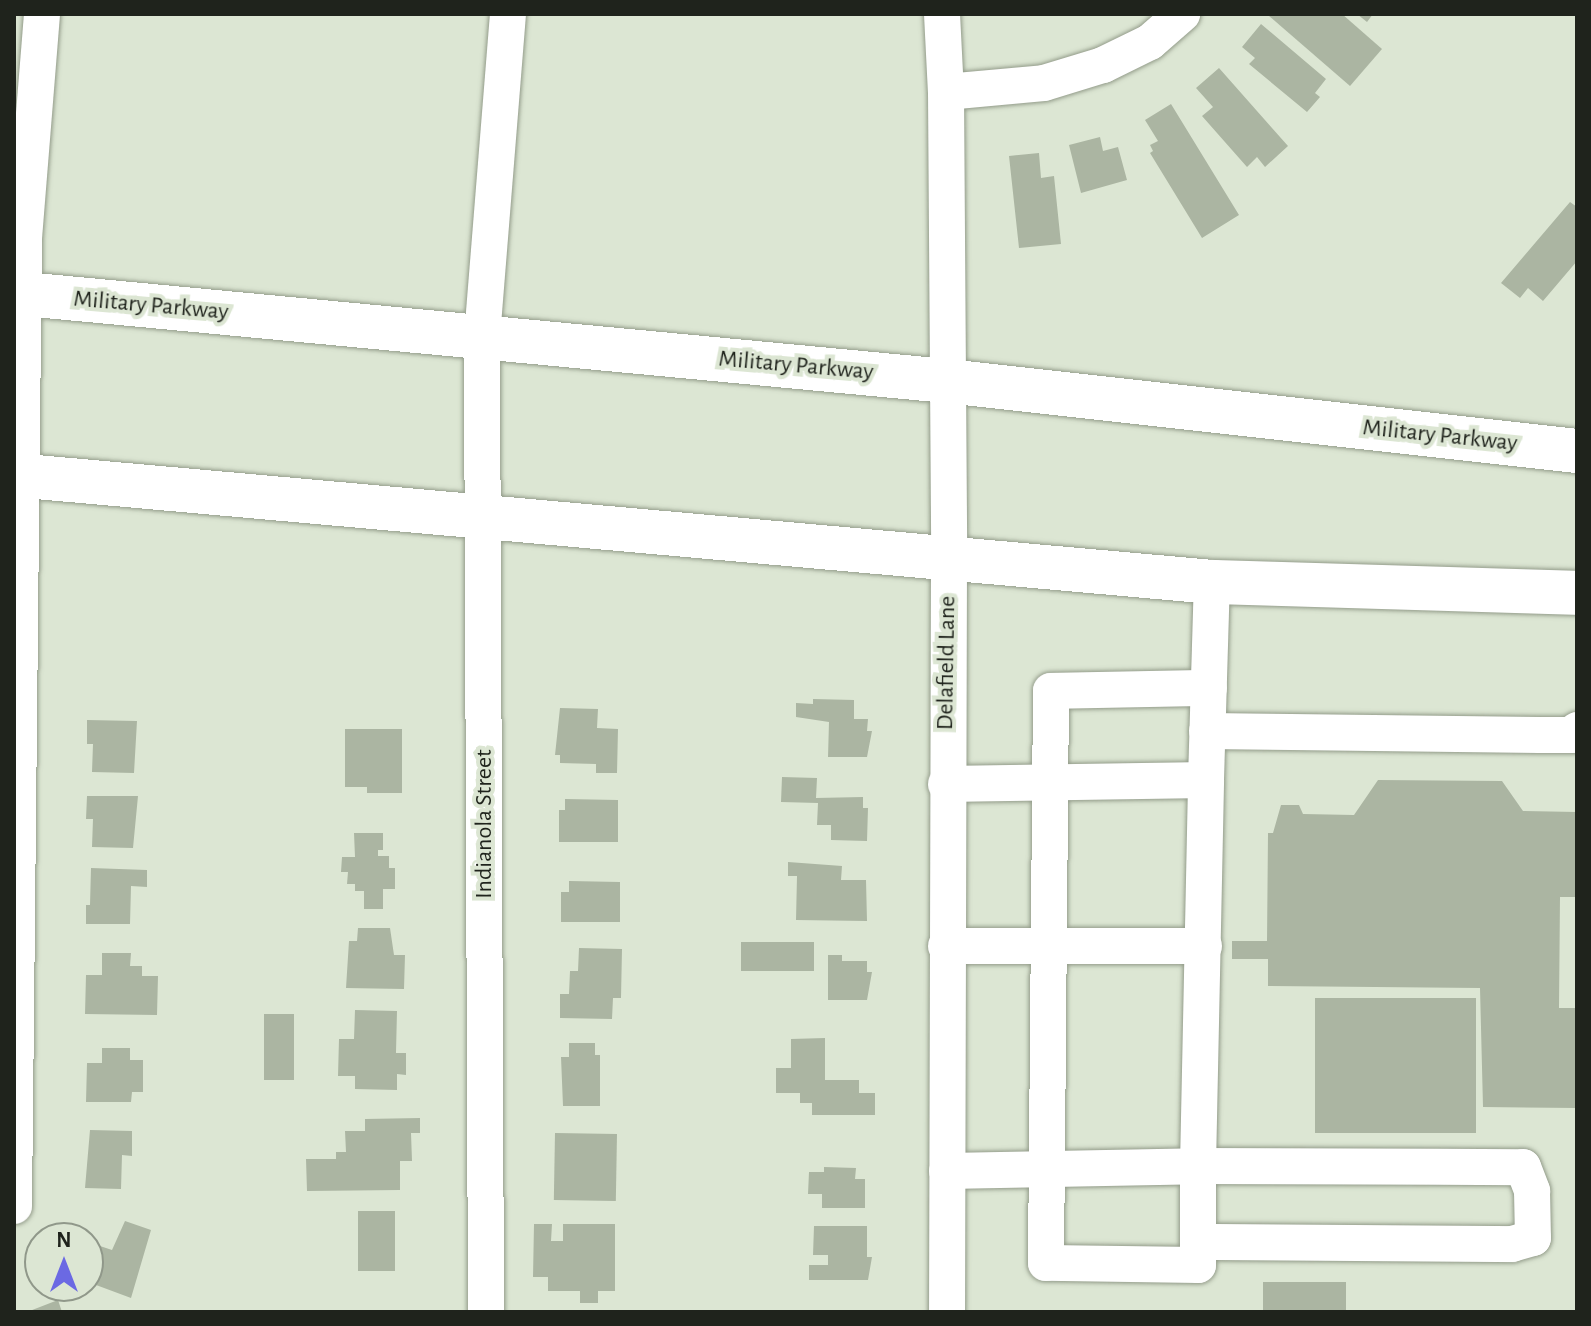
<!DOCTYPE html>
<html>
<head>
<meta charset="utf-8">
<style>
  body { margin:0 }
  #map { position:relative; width:1591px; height:1326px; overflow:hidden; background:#dce6d3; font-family:"Alegreya Sans",sans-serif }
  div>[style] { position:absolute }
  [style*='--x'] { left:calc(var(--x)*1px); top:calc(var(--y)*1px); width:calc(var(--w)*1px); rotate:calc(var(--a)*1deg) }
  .building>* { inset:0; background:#abb5a2; transform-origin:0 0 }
  .roads { filter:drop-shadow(0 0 2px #939c8a) drop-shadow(0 0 2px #939c8a) }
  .minor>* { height:36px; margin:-18px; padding:0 18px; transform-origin:18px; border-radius:18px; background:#fff }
  .major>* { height:44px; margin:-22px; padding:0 22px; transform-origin:22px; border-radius:22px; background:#fff }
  span { translate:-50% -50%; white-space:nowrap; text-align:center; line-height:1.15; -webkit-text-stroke:8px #dce6d3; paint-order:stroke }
  .street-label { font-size:24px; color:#1f231c }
  .frame { position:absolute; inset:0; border:16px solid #1f231c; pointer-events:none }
  .north { position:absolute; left:24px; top:1222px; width:80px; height:80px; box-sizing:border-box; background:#dce6d3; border:2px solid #90988a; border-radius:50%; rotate:0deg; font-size:22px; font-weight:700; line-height:32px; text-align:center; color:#1f231c }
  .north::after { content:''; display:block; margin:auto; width:28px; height:36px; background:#6b69e3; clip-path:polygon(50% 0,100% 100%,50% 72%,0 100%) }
</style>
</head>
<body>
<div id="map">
  <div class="building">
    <div style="clip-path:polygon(1271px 14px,1342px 14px,1382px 49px,1350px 86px,1269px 16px)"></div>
    <div style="clip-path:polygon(1357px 14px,1373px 14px,1367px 22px)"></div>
    <div style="clip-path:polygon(1261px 24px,1326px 79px,1315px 93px,1320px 97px,1307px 112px,1249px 64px,1255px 58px,1242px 47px)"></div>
    <div style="clip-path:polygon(1219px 68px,1288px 146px,1265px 167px,1257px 157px,1247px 167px,1202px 116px,1213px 107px,1196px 88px)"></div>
    <div style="clip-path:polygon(1171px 104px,1239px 215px,1202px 238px,1150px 153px,1153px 151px,1150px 145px,1158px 141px,1145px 120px)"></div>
    <div style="clip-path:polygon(1100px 137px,1103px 151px,1118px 147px,1127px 180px,1081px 193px,1069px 145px)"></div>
    <div style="clip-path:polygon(1039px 153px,1041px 178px,1054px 176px,1061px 244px,1019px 248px,1009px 156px)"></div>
    <div style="clip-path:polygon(1570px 202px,1577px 207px,1577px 261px,1543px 301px,1528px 288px,1520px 298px,1501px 283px)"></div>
    <div style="clip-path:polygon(813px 699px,854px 700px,854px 719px,868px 719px,867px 731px,872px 731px,867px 757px,828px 757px,829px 722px,796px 717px,796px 703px,813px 704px)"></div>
    <div style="clip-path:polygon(560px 708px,598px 709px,597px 728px,618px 729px,617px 773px,596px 773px,596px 764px,560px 763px,560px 755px,555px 755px)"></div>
    <div style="clip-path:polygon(87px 720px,137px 721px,134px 773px,92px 772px,93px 744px,87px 744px)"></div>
    <div style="clip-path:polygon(345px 729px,402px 729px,402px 793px,367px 793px,367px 787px,345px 787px)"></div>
    <div style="clip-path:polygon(782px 777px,817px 778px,816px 798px,863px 797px,863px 808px,868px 808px,867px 841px,831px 840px,831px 825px,817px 825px,818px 803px,781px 802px)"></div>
    <div style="clip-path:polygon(1378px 780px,1502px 781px,1523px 811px,1577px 812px,1577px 897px,1560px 897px,1559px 1008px,1577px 1008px,1577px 1108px,1483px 1107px,1480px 988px,1268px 986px,1268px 959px,1232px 959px,1232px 941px,1267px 941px,1268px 833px,1273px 833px,1281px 805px,1299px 805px,1303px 814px,1354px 815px)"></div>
    <div style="clip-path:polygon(87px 796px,138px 796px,133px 848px,92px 847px,93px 819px,86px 819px)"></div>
    <div style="clip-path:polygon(565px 799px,618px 800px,618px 842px,559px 842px,559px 810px,565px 810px)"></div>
    <div style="clip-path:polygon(354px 833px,383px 833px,383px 850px,378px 850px,378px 856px,389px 856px,389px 868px,395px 868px,395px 889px,383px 889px,383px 909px,364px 909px,364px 891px,355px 891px,355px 884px,347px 884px,348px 872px,341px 872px,342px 857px,355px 857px)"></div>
    <div style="clip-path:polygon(788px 862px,842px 866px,841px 880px,866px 880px,867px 921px,796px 920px,797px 876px,788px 876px)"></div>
    <div style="clip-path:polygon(91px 868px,147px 870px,147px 887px,131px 886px,130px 924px,86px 924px,86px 905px,90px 905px)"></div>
    <div style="clip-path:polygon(569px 881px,620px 882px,620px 922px,561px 922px,561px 892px,569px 892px)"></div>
    <div style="clip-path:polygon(358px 928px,390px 928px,394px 955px,405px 955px,404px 989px,346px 988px,349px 941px,357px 941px)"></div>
    <div style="left:741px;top:942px;width:73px;height:29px"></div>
    <div style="clip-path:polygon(579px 948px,622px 949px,621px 998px,613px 998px,612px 1019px,560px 1018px,560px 994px,569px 994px,570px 971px,578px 971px)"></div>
    <div style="clip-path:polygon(102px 953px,131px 953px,130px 966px,142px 966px,142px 976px,158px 976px,157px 1015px,85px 1014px,86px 975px,102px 975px)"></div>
    <div style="clip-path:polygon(828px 955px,842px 955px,842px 961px,867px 961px,867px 972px,872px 972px,867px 1000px,828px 1000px)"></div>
    <div style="left:1315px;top:998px;width:161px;height:135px"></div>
    <div style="clip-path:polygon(355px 1010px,397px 1011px,396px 1053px,406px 1053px,406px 1075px,397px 1074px,397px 1090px,355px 1089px,355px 1076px,338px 1076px,339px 1039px,354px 1039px)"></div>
    <div style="left:264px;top:1014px;width:30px;height:66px"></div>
    <div style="clip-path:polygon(825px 1038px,825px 1080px,859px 1080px,859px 1093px,875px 1093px,875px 1115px,812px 1115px,812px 1103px,800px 1103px,800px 1093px,776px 1093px,776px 1068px,791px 1068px,791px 1039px)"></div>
    <div style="clip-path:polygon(569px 1043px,595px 1043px,595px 1055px,600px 1055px,600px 1106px,563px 1106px,561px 1057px,569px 1057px)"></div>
    <div style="clip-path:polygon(102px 1048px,130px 1048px,130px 1060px,143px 1060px,143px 1092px,132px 1092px,131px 1102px,86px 1102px,87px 1063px,102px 1063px)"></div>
    <div style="clip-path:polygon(420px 1118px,420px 1133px,411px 1133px,412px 1161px,400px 1161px,400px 1190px,307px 1191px,306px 1159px,336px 1159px,336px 1152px,346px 1152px,345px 1131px,365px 1131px,365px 1119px)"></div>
    <div style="clip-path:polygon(90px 1130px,132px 1131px,132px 1156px,122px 1155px,121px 1189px,85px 1188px)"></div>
    <div style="left:555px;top:1133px;width:62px;height:67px;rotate:1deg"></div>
    <div style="clip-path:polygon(824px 1167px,856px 1168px,855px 1179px,865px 1179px,865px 1208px,822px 1208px,822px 1194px,808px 1194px,809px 1172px,824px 1172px)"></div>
    <div style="left:358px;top:1211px;width:37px;height:60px"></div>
    <div style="clip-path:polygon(125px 1221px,151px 1230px,131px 1298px,88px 1282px,88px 1270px,97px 1245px,112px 1250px)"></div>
    <div style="clip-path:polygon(534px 1224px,552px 1224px,551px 1241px,563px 1241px,563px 1224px,615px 1224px,615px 1291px,598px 1291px,598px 1303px,580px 1303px,580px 1291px,548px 1291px,548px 1277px,533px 1277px)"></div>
    <div style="clip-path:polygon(814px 1226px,867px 1226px,867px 1257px,872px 1257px,868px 1280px,809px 1280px,809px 1265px,828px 1265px,828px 1255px,813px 1255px)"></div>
    <div style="left:1346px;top:1282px;width:30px;height:83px;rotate:90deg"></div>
    <div style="clip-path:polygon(58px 1300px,62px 1312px,27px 1312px)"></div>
  </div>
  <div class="roads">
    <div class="minor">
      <div style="--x:942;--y:14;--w:78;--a:87.1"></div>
      <div style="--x:946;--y:92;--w:468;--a:89.6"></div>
      <div style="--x:949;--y:560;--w:752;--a:90.15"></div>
      <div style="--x:946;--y:92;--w:98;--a:-5.2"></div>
      <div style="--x:1044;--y:83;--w:62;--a:-17"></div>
      <div style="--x:1103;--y:65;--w:52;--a:-26.1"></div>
      <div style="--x:1150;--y:42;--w:43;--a:-41.2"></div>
      <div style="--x:1207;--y:731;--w:333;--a:0.7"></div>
      <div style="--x:1540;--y:735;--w:32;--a:0"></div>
      <div style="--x:1572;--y:735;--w:7;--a:-45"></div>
      <div style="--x:946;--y:784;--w:260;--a:-0.9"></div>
      <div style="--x:1206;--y:780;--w:198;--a:-88.3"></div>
      <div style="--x:946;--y:946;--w:258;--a:0"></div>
      <div style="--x:947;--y:1171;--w:251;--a:-1.1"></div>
      <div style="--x:1198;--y:1166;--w:325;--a:0.2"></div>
      <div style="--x:1523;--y:1167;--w:26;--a:69"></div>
      <div style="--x:1532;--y:1191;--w:47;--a:88.8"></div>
      <div style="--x:1533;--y:1238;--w:22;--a:164"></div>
      <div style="--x:1512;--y:1244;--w:314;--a:-179.6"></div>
      <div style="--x:1198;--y:1242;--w:76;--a:-90"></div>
      <div style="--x:1198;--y:1166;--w:386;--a:-88.8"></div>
      <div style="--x:14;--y:1206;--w:968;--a:-89.41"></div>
      <div style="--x:24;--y:238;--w:225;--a:-85.4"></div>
      <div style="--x:1198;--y:1242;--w:23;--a:90"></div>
      <div style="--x:1198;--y:1265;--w:152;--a:-179.2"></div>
      <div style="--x:1046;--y:1263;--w:572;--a:-89.5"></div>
      <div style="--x:1051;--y:691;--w:158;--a:-1.1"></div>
      <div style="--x:486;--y:1312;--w:975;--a:-90.24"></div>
      <div style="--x:482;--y:337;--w:324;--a:-85.4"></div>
    </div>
    <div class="major">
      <div style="--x:14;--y:293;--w:937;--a:5.39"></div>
      <div style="--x:947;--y:381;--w:634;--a:6.34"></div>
      <div style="--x:14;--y:475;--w:1203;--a:5.1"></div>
      <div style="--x:1212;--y:582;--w:365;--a:1.7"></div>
    </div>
  </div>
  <div class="street-label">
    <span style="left:151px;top:306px;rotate:5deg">Military Parkway</span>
    <span style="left:796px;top:366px;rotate:5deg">Military Parkway</span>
    <span style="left:1440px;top:436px;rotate:6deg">Military Parkway</span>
    <span style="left:947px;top:663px;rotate:-89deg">Delafield Lane</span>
    <span style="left:485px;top:824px;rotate:-90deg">Indianola Street</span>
  </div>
  <div class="frame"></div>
  <div class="north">N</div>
</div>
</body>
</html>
